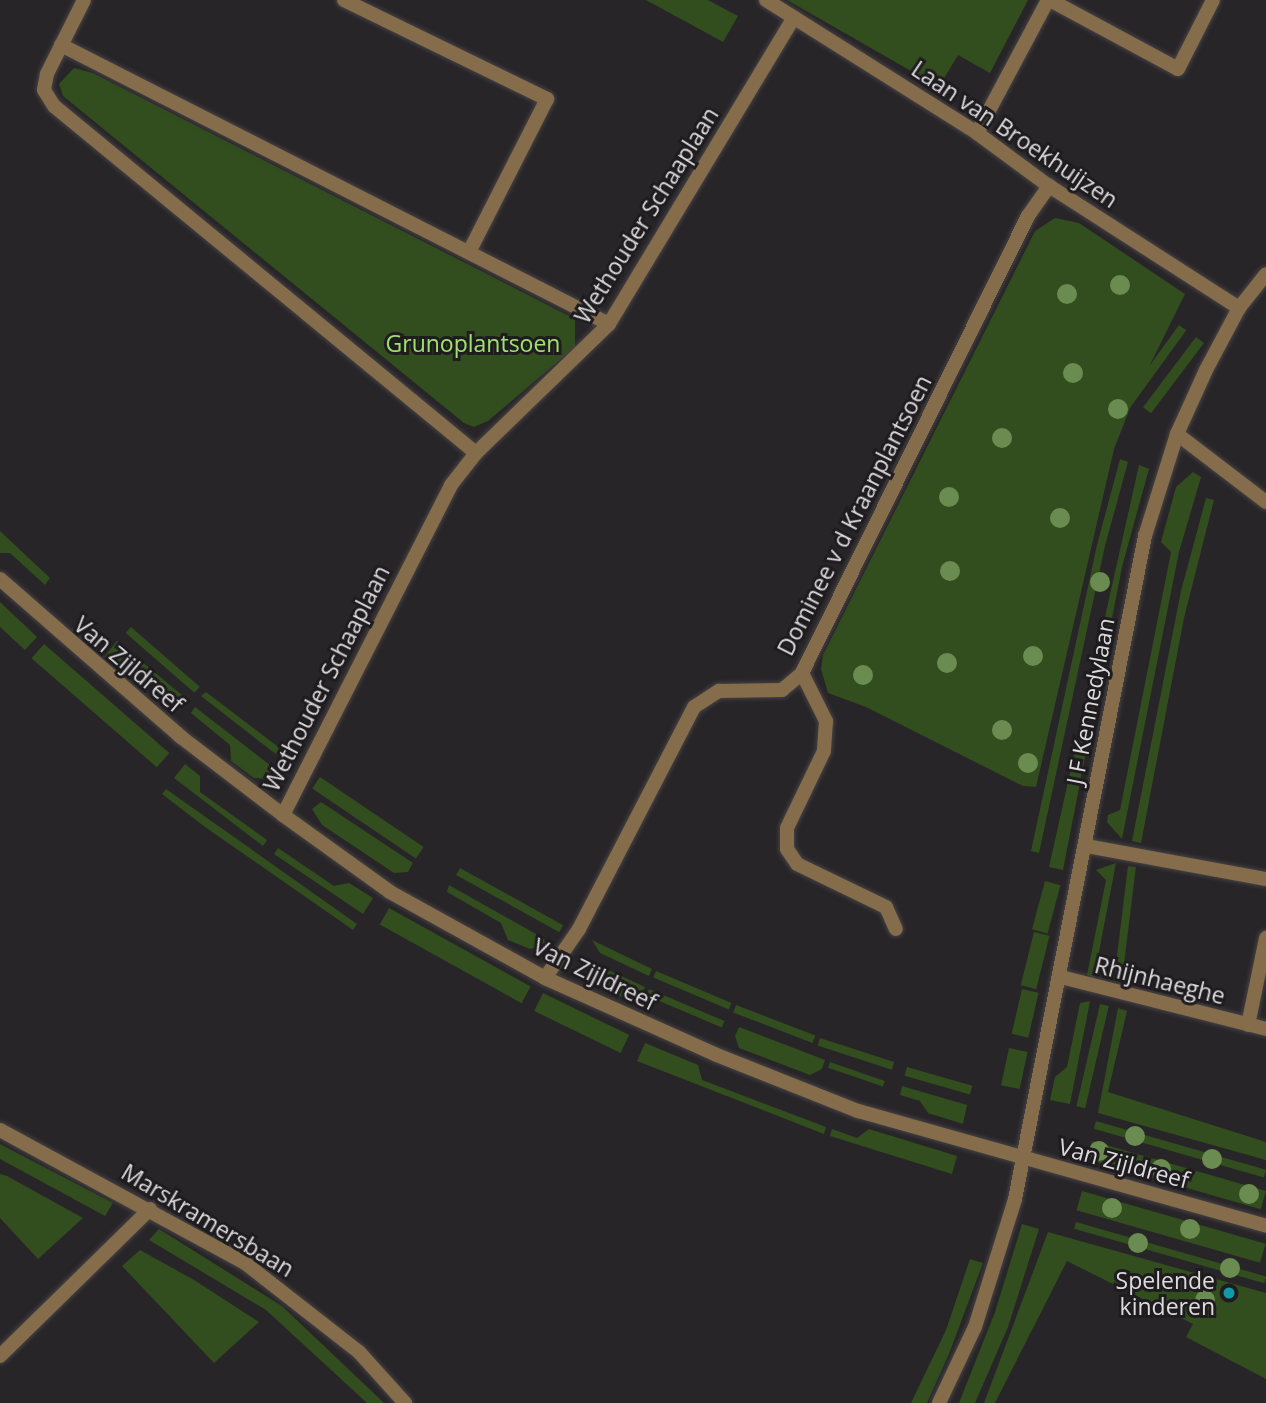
<!DOCTYPE html>
<html>
<head>
<meta charset="utf-8">
<style>
  body { margin:0 }
  #map { position:relative; width:1266px; height:1403px; overflow:hidden; background:#282528; font-family:"Open Sans",sans-serif }
  div>[style] { position:absolute }
  [style*='--x'] { left:calc(var(--x)*1px); top:calc(var(--y)*1px); width:calc(var(--w)*1px); rotate:calc(var(--a)*1deg) }
  .green>* { inset:0; background:#324d1e; transform-origin:0 0 }
  .roads { filter:drop-shadow(0 0 2px #454245) drop-shadow(0 0 2px #454245) }
  .service>* { height:14px; margin:-7px; padding:0 7px; transform-origin:7px; border-radius:7px; background:#856c4a }
  .minor>* { height:14px; margin:-7px; padding:0 7px; transform-origin:7px; border-radius:7px; background:#856c4a }
  .trees>* { width:20px; height:20px; margin:-10px; border-radius:50%; background:#6a8c50 }
  .dots>* { width:19px; height:19px; translate:-50% -50%; box-sizing:border-box; border:4px solid #1f1c1f; border-radius:50% }
  span { translate:-50% -50%; white-space:nowrap; text-align:center; line-height:1.15; -webkit-text-stroke:6px #1f1c1f; paint-order:stroke }
  .street-label { font-size:23px; color:#dddbdd }
  .park-label { font-size:23px; color:#a0e070 }
  .poi-label { font-size:23px; color:#dddbdd }
  .right { translate:-100% -50%; text-align:right }
</style>
</head>
<body>
<div id="map">
  <div class="green">
    <div style="clip-path:polygon(646px 0,708px 0,738px 16px,723px 42px)"></div>
    <div style="clip-path:polygon(787px 0,1028px 0,990px 73px,958px 55px,939px 87px)"></div>
    <div style="clip-path:polygon(74px 68px,93px 73px,575px 319px,575px 347px,488px 421px,474px 427px,464px 423px,63px 96px,59px 84px)"></div>
    <div style="clip-path:polygon(1055px 218px,1079px 223px,1185px 294px,1136px 393px,1114px 449px,1036px 787px,1023px 786px,866px 707px,828px 693px,821px 669px,823px 655px,1035px 231px)"></div>
    <div style="left:1179px;top:325px;width:9px;height:138px;rotate:36deg"></div>
    <div style="left:1196px;top:337px;width:10px;height:88px;rotate:37deg"></div>
    <div style="clip-path:polygon(1120px 459px,1128px 462px,1105px 546px,1039px 853px,1031px 851px,1097px 545px)"></div>
    <div style="clip-path:polygon(1139px 465px,1149px 469px,1122px 567px,1063px 870px,1049px 867px)"></div>
    <div style="clip-path:polygon(1193px 472px,1201px 477px,1179px 552px,1122px 839px,1107px 822px,1108px 815px,1120px 810px,1171px 552px,1161px 542px,1176px 487px)"></div>
    <div style="clip-path:polygon(1206px 498px,1214px 500px,1184px 618px,1141px 843px,1132px 841px,1181px 591px)"></div>
    <div style="clip-path:polygon(0 531px,50px 578px,45px 585px,10px 553px,0 553px)"></div>
    <div style="clip-path:polygon(0 602px,37px 637px,25px 650px,0 627px)"></div>
    <div style="left:131px;top:627px;width:91px;height:8px;rotate:41deg"></div>
    <div style="clip-path:polygon(117px 641px,189px 701px,183px 708px,130px 663px,114px 665px,104px 657px)"></div>
    <div style="left:44px;top:644px;width:166px;height:19px;rotate:41deg"></div>
    <div style="clip-path:polygon(206px 692px,293px 758px,277px 755px,201px 696px)"></div>
    <div style="clip-path:polygon(195px 707px,275px 769px,275px 779px,254px 778px,231px 761px,230px 745px,191px 713px)"></div>
    <div style="clip-path:polygon(185px 764px,200px 776px,200px 792px,267px 840px,263px 846px,174px 778px)"></div>
    <div style="left:320px;top:777px;width:125px;height:14px;rotate:34deg"></div>
    <div style="clip-path:polygon(166px 789px,357px 924px,353px 930px,205px 827px,162px 794px)"></div>
    <div style="clip-path:polygon(321px 802px,413px 863px,408px 872px,394px 873px,322px 825px,312px 809px)"></div>
    <div style="clip-path:polygon(278px 848px,334px 886px,349px 883px,373px 898px,363px 914px,274px 854px)"></div>
    <div style="clip-path:polygon(1116px 863px,1094px 978px,1087px 975px,1106px 880px,1096px 870px)"></div>
    <div style="left:1128px;top:866px;width:8px;height:116px;rotate:7deg"></div>
    <div style="left:460px;top:868px;width:118px;height:8px;rotate:29deg"></div>
    <div style="left:1045px;top:881px;width:16px;height:50px;rotate:15deg"></div>
    <div style="clip-path:polygon(449px 885px,543px 938px,546px 945px,530px 949px,508px 940px,501px 923px,447px 892px)"></div>
    <div style="left:389px;top:908px;width:162px;height:19px;rotate:29deg"></div>
    <div style="left:1034px;top:932px;width:16px;height:55px;rotate:14deg"></div>
    <div style="clip-path:polygon(592px 940px,652px 969px,649px 976px,600px 953px)"></div>
    <div style="clip-path:polygon(591px 962px,645px 987px,641px 996px,627px 999px,601px 988px,585px 966px)"></div>
    <div style="left:656px;top:971px;width:82px;height:7px;rotate:23deg"></div>
    <div style="left:649px;top:989px;width:82px;height:7px;rotate:23deg"></div>
    <div style="left:1022px;top:989px;width:17px;height:46px;rotate:13deg"></div>
    <div style="left:543px;top:993px;width:96px;height:20px;rotate:26deg"></div>
    <div style="clip-path:polygon(1090px 1001px,1070px 1104px,1050px 1100px,1055px 1077px,1067px 1067px,1080px 1003px)"></div>
    <div style="left:1100px;top:1004px;width:9px;height:105px;rotate:13deg"></div>
    <div style="left:736px;top:1005px;width:85px;height:8px;rotate:21deg"></div>
    <div style="clip-path:polygon(1118px 1008px,1127px 1011px,1108px 1092px,1266px 1142px,1266px 1160px,1098px 1113px)"></div>
    <div style="clip-path:polygon(739px 1027px,825px 1060px,822px 1069px,810px 1075px,739px 1048px,735px 1036px)"></div>
    <div style="left:820px;top:1038px;width:78px;height:8px;rotate:18deg"></div>
    <div style="clip-path:polygon(645px 1043px,698px 1065px,702px 1080px,826px 1127px,824px 1134px,637px 1061px)"></div>
    <div style="left:1009px;top:1048px;width:19px;height:38px;rotate:12deg"></div>
    <div style="left:830px;top:1062px;width:58px;height:6px;rotate:19deg"></div>
    <div style="left:907px;top:1067px;width:68px;height:9px;rotate:16deg"></div>
    <div style="clip-path:polygon(902px 1086px,967px 1105px,963px 1124px,928px 1113px,920px 1101px,900px 1095px)"></div>
    <div style="left:1096px;top:1121px;width:177px;height:8px;rotate:16deg"></div>
    <div style="clip-path:polygon(832px 1129px,857px 1138px,869px 1129px,957px 1156px,952px 1174px,830px 1136px)"></div>
    <div style="left:1092px;top:1141px;width:181px;height:19px;rotate:16deg"></div>
    <div style="clip-path:polygon(0 1144px,113px 1203px,105px 1216px,0 1159px)"></div>
    <div style="clip-path:polygon(0 1174px,7px 1176px,83px 1218px,38px 1259px,0 1218px)"></div>
    <div style="left:1082px;top:1191px;width:191px;height:20px;rotate:16deg"></div>
    <div style="left:1076px;top:1222px;width:198px;height:7px;rotate:16deg"></div>
    <div style="clip-path:polygon(1022px 1224px,1039px 1229px,1008px 1327px,975px 1403px,959px 1403px,995px 1312px)"></div>
    <div style="clip-path:polygon(159px 1229px,282px 1306px,384px 1403px,367px 1403px,266px 1310px,149px 1240px)"></div>
    <div style="clip-path:polygon(1048px 1232px,1266px 1293px,1266px 1379px,1186px 1337px,1193px 1324px,1067px 1261px,995px 1403px,984px 1403px)"></div>
    <div style="clip-path:polygon(140px 1250px,194px 1280px,259px 1322px,214px 1363px,122px 1266px)"></div>
    <div style="clip-path:polygon(970px 1259px,983px 1263px,949px 1354px,927px 1403px,911px 1403px,946px 1330px)"></div>
  </div>
  <div class="roads">
    <div class="service">
      <div style="--x:344;--y:0;--w:226;--a:26"></div>
      <div style="--x:547;--y:99;--w:172;--a:117"></div>
      <div style="--x:1050;--y:0;--w:145;--a:28.3"></div>
      <div style="--x:1178;--y:69;--w:77;--a:-63.1"></div>
      <div style="--x:802;--y:673;--w:54;--a:63.4"></div>
      <div style="--x:826;--y:721;--w:30;--a:94"></div>
      <div style="--x:824;--y:751;--w:85;--a:115.7"></div>
      <div style="--x:787;--y:828;--w:21;--a:90"></div>
      <div style="--x:787;--y:849;--w:18;--a:56"></div>
      <div style="--x:797;--y:864;--w:99;--a:25.8"></div>
      <div style="--x:886;--y:907;--w:24;--a:66"></div>
    </div>
    <div class="minor">
      <div style="--x:84;--y:0;--w:83;--a:116.6"></div>
      <div style="--x:47;--y:74;--w:16;--a:101"></div>
      <div style="--x:44;--y:90;--w:19;--a:58"></div>
      <div style="--x:54;--y:106;--w:546;--a:39.43"></div>
      <div style="--x:766;--y:0;--w:249;--a:32.2"></div>
      <div style="--x:977;--y:133;--w:89;--a:36.4"></div>
      <div style="--x:1049;--y:186;--w:226;--a:32.7"></div>
      <div style="--x:61;--y:45;--w:615;--a:26.98"></div>
      <div style="--x:977;--y:133;--w:151;--a:-61.9"></div>
      <div style="--x:1177;--y:434;--w:112;--a:37.4"></div>
      <div style="--x:0;--y:579;--w:240;--a:41.1"></div>
      <div style="--x:181;--y:737;--w:128;--a:37.4"></div>
      <div style="--x:283;--y:815;--w:132;--a:35.7"></div>
      <div style="--x:390;--y:892;--w:177;--a:29"></div>
      <div style="--x:545;--y:978;--w:188;--a:24.1"></div>
      <div style="--x:717;--y:1055;--w:152;--a:21.7"></div>
      <div style="--x:858;--y:1111;--w:424;--a:15.7"></div>
      <div style="--x:283;--y:815;--w:370;--a:-63"></div>
      <div style="--x:451;--y:485;--w:41;--a:-52"></div>
      <div style="--x:476;--y:453;--w:185;--a:-44.1"></div>
      <div style="--x:609;--y:324;--w:358;--a:-58.9"></div>
      <div style="--x:1086;--y:846;--w:183;--a:10.4"></div>
      <div style="--x:1061;--y:977;--w:211;--a:14.2"></div>
      <div style="--x:545;--y:978;--w:60;--a:-55.2"></div>
      <div style="--x:579;--y:929;--w:250;--a:-62.6"></div>
      <div style="--x:694;--y:707;--w:30;--a:-33"></div>
      <div style="--x:719;--y:691;--w:63;--a:-0.9"></div>
      <div style="--x:782;--y:690;--w:26;--a:-40"></div>
      <div style="--x:802;--y:673;--w:510;--a:-63.69"></div>
      <div style="--x:1028;--y:216;--w:37;--a:-55"></div>
      <div style="--x:1248;--y:1025;--w:89;--a:-78.3"></div>
      <div style="--x:0;--y:1130;--w:279;--a:28.5"></div>
      <div style="--x:245;--y:1263;--w:145;--a:38"></div>
      <div style="--x:359;--y:1352;--w:69;--a:48"></div>
      <div style="--x:0;--y:1356;--w:210;--a:-44.4"></div>
      <div style="--x:939;--y:1403;--w:84;--a:-64.7"></div>
      <div style="--x:975;--y:1327;--w:134;--a:-72.6"></div>
      <div style="--x:1015;--y:1199;--w:676;--a:-78.91"></div>
      <div style="--x:1145;--y:536;--w:107;--a:-72.6"></div>
      <div style="--x:1177;--y:434;--w:70;--a:-65.6"></div>
      <div style="--x:1206;--y:370;--w:70;--a:-62"></div>
      <div style="--x:1239;--y:308;--w:43;--a:-51.5"></div>
    </div>
  </div>
  <div class="trees">
    <div style="left:1120px;top:285px"></div>
    <div style="left:1067px;top:294px"></div>
    <div style="left:1073px;top:373px"></div>
    <div style="left:1118px;top:409px"></div>
    <div style="left:1002px;top:438px"></div>
    <div style="left:949px;top:497px"></div>
    <div style="left:1060px;top:518px"></div>
    <div style="left:950px;top:571px"></div>
    <div style="left:1100px;top:582px"></div>
    <div style="left:1033px;top:656px"></div>
    <div style="left:947px;top:663px"></div>
    <div style="left:863px;top:675px"></div>
    <div style="left:1002px;top:730px"></div>
    <div style="left:1028px;top:763px"></div>
    <div style="left:1135px;top:1136px"></div>
    <div style="left:1099px;top:1151px"></div>
    <div style="left:1212px;top:1159px"></div>
    <div style="left:1161px;top:1169px"></div>
    <div style="left:1249px;top:1194px"></div>
    <div style="left:1112px;top:1208px"></div>
    <div style="left:1190px;top:1229px"></div>
    <div style="left:1138px;top:1243px"></div>
    <div style="left:1230px;top:1268px"></div>
    <div style="left:1205px;top:1300px"></div>
  </div>
  <div class="dots">
    <div style="left:1229px;top:1293px;background:#0f9aa8"></div>
  </div>
  <div class="street-label">
    <span style="left:1015px;top:134px;rotate:34deg">Laan van Broekhuijzen</span>
    <span style="left:646px;top:215px;rotate:-58deg">Wethouder Schaaplaan</span>
    <span style="left:854px;top:515px;rotate:-63deg">Dominee v d Kraanplantsoen</span>
    <span style="left:129px;top:664px;rotate:40deg">Van Zijldreef</span>
    <span style="left:326px;top:678px;rotate:-63deg">Wethouder Schaaplaan</span>
    <span style="left:1090px;top:701px;rotate:-79deg">J F Kennedylaan</span>
    <span style="left:595px;top:974px;rotate:26deg">Van Zijldreef</span>
    <span style="left:1160px;top:980px;rotate:14deg">Rhijnhaeghe</span>
    <span style="left:1124px;top:1163px;rotate:15deg">Van Zijldreef</span>
    <span style="left:208px;top:1220px;rotate:31deg">Marskramersbaan</span>
  </div>
  <div class="park-label">
    <span style="left:473px;top:343px">Grunoplantsoen</span>
  </div>
  <div class="poi-label">
    <span class="right" style="left:1215px;top:1293px">Spelende<br>kinderen</span>
  </div>
</div>
</body>
</html>
